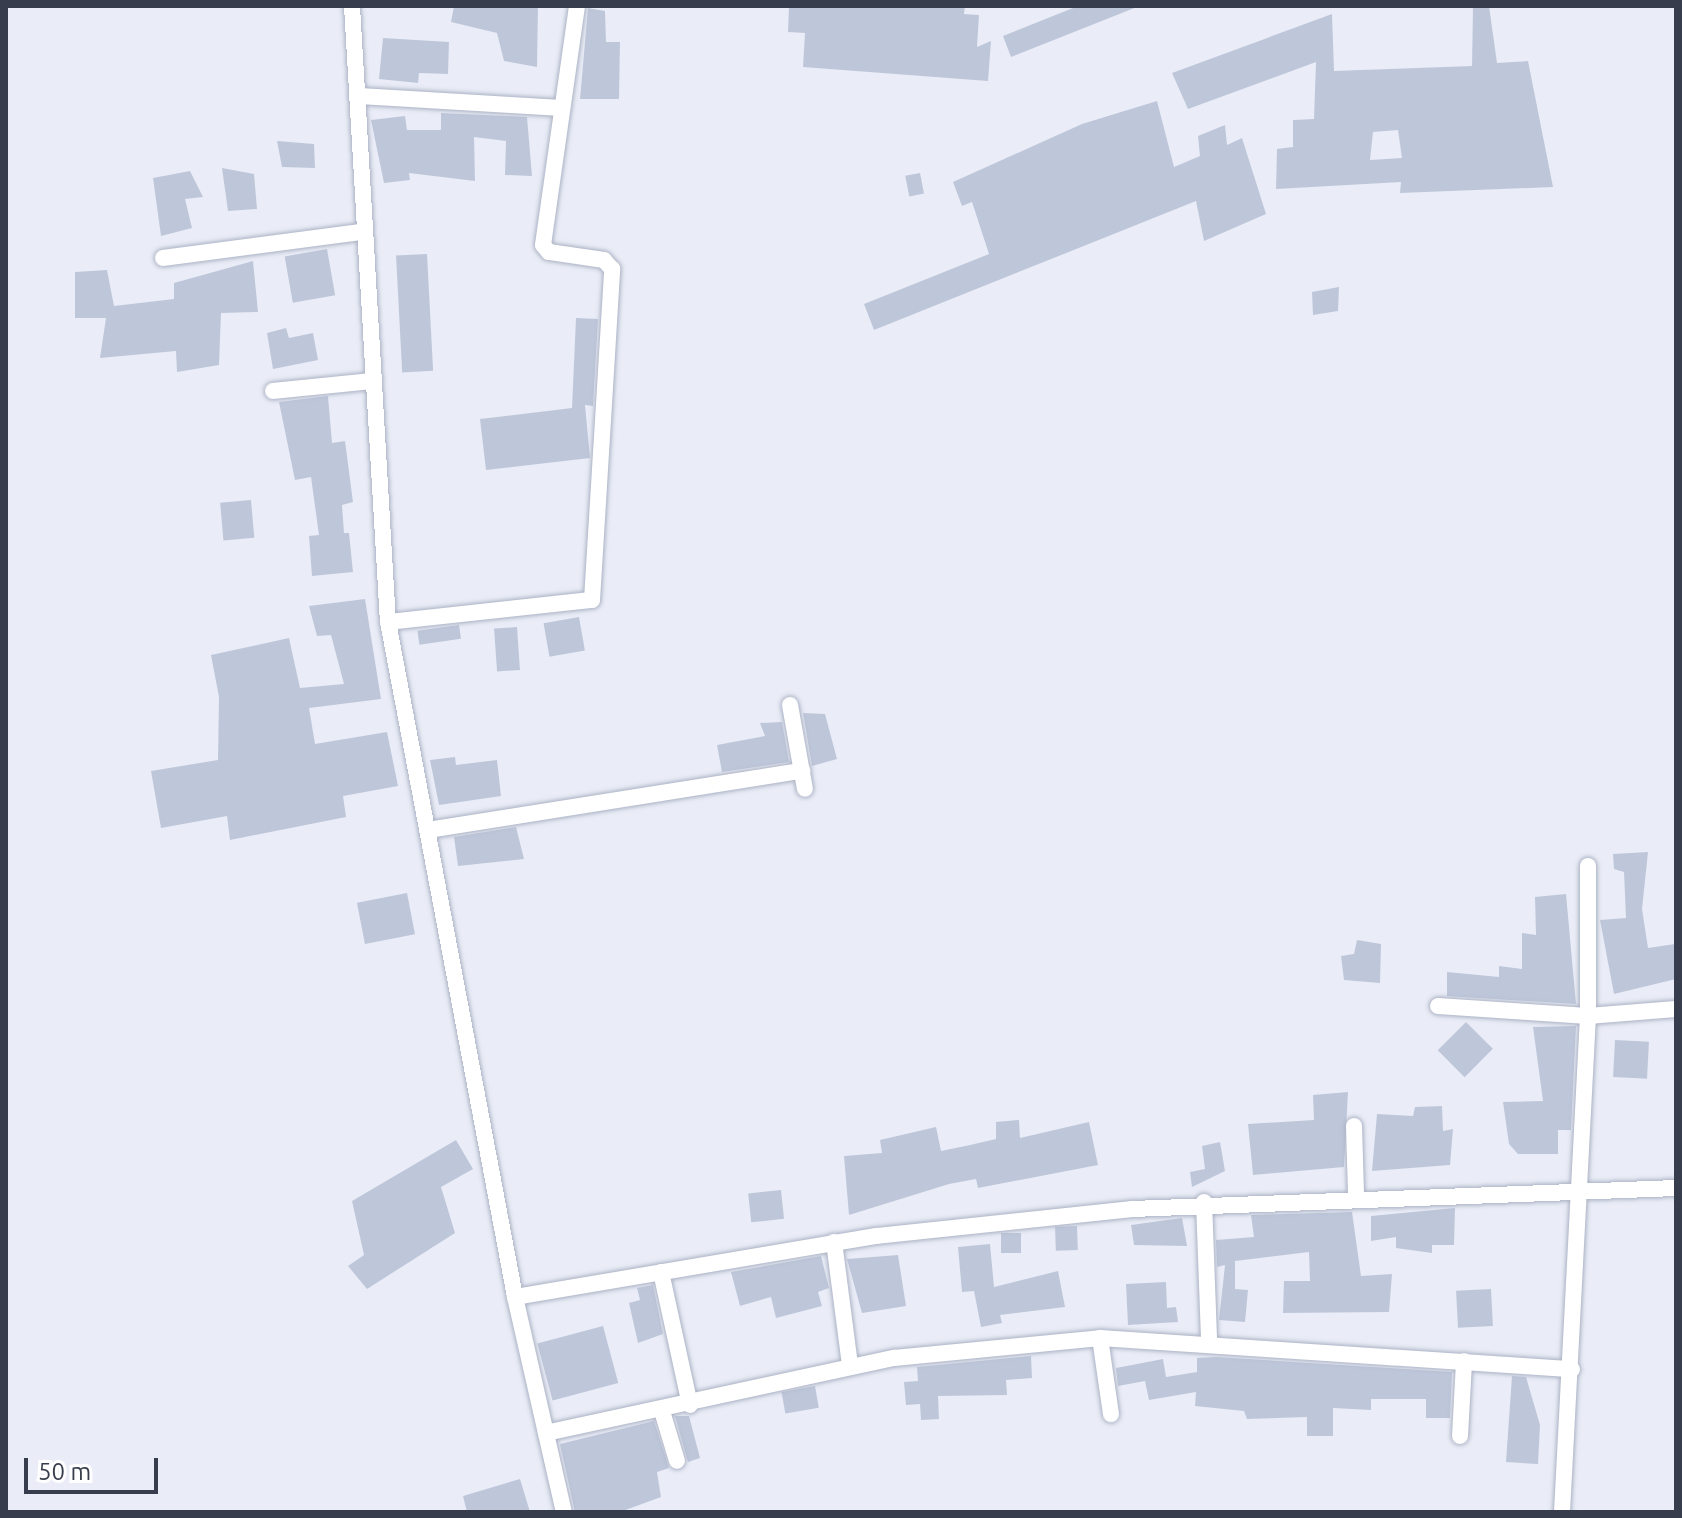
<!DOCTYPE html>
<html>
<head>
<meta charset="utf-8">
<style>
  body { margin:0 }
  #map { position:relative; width:1682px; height:1518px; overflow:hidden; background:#eaedf7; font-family:Ubuntu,sans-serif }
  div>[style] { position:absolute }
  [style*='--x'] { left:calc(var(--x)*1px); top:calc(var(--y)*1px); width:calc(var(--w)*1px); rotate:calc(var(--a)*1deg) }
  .building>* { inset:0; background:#bec7da; transform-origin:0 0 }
  .roads { filter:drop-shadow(0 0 2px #abb2c4) drop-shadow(0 0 2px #abb2c4) }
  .minor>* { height:16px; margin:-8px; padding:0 8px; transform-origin:8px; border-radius:8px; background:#fff }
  span { translate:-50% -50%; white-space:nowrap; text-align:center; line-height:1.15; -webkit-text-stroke:7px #fff; paint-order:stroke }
  .frame { position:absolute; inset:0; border:8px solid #373d4c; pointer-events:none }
  .scale { position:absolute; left:24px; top:1458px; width:134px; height:36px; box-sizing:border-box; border:4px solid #373d4c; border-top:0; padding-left:10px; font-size:24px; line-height:28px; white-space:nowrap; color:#373d4c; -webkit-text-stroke:6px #fff; paint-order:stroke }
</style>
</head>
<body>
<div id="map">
  <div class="building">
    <div style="clip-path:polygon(454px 6px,538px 6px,537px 67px,504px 61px,497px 33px,451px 22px)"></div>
    <div style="clip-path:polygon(789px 6px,965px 6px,964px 14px,979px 15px,977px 47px,991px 41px,988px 81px,803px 67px,805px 33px,788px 32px)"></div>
    <div style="clip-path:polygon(1078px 6px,1137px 7px,1011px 57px,1003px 36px)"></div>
    <div style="clip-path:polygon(evenodd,1473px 6px,1489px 6px,1497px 63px,1528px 61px,1553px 187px,1400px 193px,1401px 182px,1276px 189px,1277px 149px,1293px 147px,1293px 120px,1314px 119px,1316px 62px,1188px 109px,1172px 73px,1332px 14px,1334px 71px,1472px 66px,1473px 6px,1398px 130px,1402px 158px,1370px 160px,1373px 132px,1398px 130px)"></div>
    <div style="clip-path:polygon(588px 8px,605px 11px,606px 42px,620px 42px,619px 99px,580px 99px)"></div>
    <div style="clip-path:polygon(383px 38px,449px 42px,448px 74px,419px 73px,418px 83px,379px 79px)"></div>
    <div style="clip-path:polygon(1157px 101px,1174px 167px,1200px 156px,1198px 136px,1225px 125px,1227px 145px,1242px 138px,1266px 214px,1204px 241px,1196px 201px,874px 330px,864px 304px,989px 254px,972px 202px,962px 206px,953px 182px,1082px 124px)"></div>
    <div style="clip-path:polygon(441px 113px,527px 117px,532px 176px,505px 175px,506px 141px,474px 137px,475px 181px,409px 173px,410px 180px,384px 183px,371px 120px,405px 116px,407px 130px,441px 130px)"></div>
    <div style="clip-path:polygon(277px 141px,314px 144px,315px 168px,282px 167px)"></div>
    <div style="clip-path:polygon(222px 168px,254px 174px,257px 209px,228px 211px)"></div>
    <div style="clip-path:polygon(190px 171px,203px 197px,185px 199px,192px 228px,161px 236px,153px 178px)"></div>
    <div style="left:920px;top:173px;width:21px;height:15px;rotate:79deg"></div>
    <div style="left:327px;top:249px;width:47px;height:43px;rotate:80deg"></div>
    <div style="left:427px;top:254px;width:117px;height:31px;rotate:87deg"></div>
    <div style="clip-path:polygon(253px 261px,258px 312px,221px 313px,219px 365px,177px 372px,176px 351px,100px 358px,106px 318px,75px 318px,75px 272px,107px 270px,114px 306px,174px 299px,174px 283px)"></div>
    <div style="clip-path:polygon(1339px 287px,1338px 311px,1313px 315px,1312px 292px)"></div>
    <div style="clip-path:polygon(576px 318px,598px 319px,593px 406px,585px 405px,590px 458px,486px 470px,480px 419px,572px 408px)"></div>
    <div style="clip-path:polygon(286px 328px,289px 338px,313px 333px,318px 360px,273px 369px,267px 333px)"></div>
    <div style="clip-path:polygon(328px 396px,332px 443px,345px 441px,353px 502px,342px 505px,344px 533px,349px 533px,353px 572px,312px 576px,309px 536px,319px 535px,311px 477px,295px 480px,279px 402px)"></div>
    <div style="left:251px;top:500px;width:38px;height:31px;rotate:85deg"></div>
    <div style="clip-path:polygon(365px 599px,381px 699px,309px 708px,315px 744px,387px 732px,398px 786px,343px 796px,346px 817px,230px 840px,227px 816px,161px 828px,151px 771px,218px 760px,219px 697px,211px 655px,289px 638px,300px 688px,344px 684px,331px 635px,317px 636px,309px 606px)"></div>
    <div style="left:579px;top:617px;width:34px;height:36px;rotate:80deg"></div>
    <div style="left:459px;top:625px;width:14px;height:42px;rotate:82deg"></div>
    <div style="left:517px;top:627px;width:43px;height:23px;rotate:86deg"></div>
    <div style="clip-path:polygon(803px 713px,825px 714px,837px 759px,812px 766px)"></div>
    <div style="clip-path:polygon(782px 722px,789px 762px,722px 772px,717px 745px,765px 736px,760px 723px)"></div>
    <div style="clip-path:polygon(455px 757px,456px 765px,497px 760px,501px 796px,439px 805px,430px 760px)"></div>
    <div style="clip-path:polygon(516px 827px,524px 859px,458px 866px,454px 837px)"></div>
    <div style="clip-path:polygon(1648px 852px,1642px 909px,1648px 948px,1675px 944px,1676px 979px,1614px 994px,1600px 920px,1626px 918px,1624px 872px,1614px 869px,1613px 854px)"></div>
    <div style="left:407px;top:893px;width:42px;height:51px;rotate:79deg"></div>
    <div style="clip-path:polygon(1566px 894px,1576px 1004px,1447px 996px,1447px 972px,1499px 977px,1499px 966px,1522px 969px,1522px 933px,1536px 935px,1535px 897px)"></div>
    <div style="clip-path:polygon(1357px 940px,1381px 944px,1380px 983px,1344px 980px,1341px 956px,1354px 954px)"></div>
    <div style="left:1466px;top:1022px;width:38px;height:40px;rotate:45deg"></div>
    <div style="clip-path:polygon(1576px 1026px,1571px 1130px,1558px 1130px,1558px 1154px,1518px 1154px,1509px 1144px,1503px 1102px,1543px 1101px,1533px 1027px)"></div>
    <div style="left:1615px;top:1040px;width:34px;height:37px;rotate:3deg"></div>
    <div style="clip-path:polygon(1348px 1092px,1344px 1167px,1253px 1175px,1248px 1124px,1314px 1120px,1313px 1095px)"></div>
    <div style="clip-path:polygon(1442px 1106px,1443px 1131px,1453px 1129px,1450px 1165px,1372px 1171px,1377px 1114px,1413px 1116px,1415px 1107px)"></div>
    <div style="clip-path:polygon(1019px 1120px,1020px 1138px,1089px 1122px,1098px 1165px,978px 1188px,976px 1179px,949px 1184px,849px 1215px,844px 1156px,882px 1153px,880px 1140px,936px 1127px,941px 1151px,970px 1145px,996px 1139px,996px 1122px)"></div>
    <div style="clip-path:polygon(456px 1140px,473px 1169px,441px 1187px,455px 1233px,367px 1289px,348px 1266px,364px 1255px,352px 1201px)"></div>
    <div style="clip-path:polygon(1220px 1142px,1225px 1171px,1192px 1187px,1190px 1172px,1205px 1169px,1202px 1146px)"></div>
    <div style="left:781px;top:1190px;width:29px;height:33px;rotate:84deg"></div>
    <div style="clip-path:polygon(1455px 1208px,1454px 1245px,1432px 1245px,1432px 1253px,1396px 1248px,1396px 1237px,1371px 1241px,1371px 1216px)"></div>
    <div style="clip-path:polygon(1352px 1212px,1361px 1276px,1392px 1274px,1389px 1312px,1283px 1313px,1284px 1281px,1310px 1281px,1309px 1252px,1235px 1261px,1235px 1289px,1248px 1290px,1245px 1322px,1219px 1320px,1225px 1265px,1217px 1267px,1216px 1240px,1254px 1237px,1251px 1215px)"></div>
    <div style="clip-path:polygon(1182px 1218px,1187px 1246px,1134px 1245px,1131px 1225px)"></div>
    <div style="left:1077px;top:1226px;width:24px;height:22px;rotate:88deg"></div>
    <div style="left:1021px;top:1233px;width:20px;height:20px;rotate:90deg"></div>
    <div style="clip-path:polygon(990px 1244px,994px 1287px,1058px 1271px,1065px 1307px,1000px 1315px,1002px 1323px,981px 1327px,974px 1291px,962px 1292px,958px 1247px)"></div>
    <div style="clip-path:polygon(898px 1255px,906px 1306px,862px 1313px,847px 1259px)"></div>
    <div style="clip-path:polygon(821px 1256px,829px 1288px,818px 1292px,822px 1306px,776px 1318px,771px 1297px,740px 1306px,731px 1272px)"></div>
    <div style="clip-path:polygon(1166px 1282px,1167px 1308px,1176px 1307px,1178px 1322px,1128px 1325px,1126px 1284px)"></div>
    <div style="clip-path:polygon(653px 1285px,663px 1334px,638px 1343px,629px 1303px,640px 1300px,637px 1288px)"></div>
    <div style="left:1491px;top:1289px;width:37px;height:35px;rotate:87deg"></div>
    <div style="left:603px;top:1326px;width:59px;height:68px;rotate:75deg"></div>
    <div style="clip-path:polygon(1031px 1356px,1032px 1378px,1006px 1380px,1007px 1395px,938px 1396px,939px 1419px,921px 1420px,920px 1404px,906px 1405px,904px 1382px,918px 1381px,917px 1367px)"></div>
    <div style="clip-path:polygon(1216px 1357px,1452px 1372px,1450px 1418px,1426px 1418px,1426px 1399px,1371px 1399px,1371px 1410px,1333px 1408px,1333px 1436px,1307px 1436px,1307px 1417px,1247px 1419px,1244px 1411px,1195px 1406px,1196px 1392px,1149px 1400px,1145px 1381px,1118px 1386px,1116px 1368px,1163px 1359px,1166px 1377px,1197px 1372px,1197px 1358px)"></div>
    <div style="clip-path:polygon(1512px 1376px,1526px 1377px,1540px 1425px,1538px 1464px,1506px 1462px)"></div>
    <div style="left:815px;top:1386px;width:22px;height:34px;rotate:80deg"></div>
    <div style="clip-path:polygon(675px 1416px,689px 1416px,700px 1458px,688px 1462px)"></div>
    <div style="clip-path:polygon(654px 1421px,669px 1468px,657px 1472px,661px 1497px,620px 1512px,575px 1512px,560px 1444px)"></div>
    <div style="clip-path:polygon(520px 1479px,530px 1512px,467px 1512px,463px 1496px)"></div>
  </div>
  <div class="roads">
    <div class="minor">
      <div style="--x:352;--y:6;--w:617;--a:86.66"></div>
      <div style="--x:388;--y:622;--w:687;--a:79.34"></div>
      <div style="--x:515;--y:1297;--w:221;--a:77.2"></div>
      <div style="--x:359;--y:96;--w:203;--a:3.4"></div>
      <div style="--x:163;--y:258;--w:199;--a:-7.5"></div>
      <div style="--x:273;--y:391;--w:99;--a:-5.8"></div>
      <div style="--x:388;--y:622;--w:205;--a:-6.2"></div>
      <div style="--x:592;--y:600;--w:332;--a:-86.5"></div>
      <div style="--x:612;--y:269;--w:12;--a:-132"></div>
      <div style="--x:604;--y:260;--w:56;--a:-171.7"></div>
      <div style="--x:549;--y:252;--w:9;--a:-131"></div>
      <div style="--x:543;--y:245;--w:241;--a:-81.9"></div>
      <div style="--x:790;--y:705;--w:85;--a:79.9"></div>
      <div style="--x:428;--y:830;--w:379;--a:-9"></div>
      <div style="--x:1438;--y:1006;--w:150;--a:3.8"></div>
      <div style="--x:1588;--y:1016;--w:88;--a:-4.5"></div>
      <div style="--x:1354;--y:1126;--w:69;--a:88.3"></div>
      <div style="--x:1204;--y:1202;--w:139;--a:87.9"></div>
      <div style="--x:834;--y:1242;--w:125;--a:82.6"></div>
      <div style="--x:661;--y:1272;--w:136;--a:77.7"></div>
      <div style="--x:515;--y:1297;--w:366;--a:-9.6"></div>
      <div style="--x:876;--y:1236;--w:257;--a:-6"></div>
      <div style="--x:1132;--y:1209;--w:544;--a:-2.21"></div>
      <div style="--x:1100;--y:1338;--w:77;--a:81.8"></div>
      <div style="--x:662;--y:1411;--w:52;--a:73.3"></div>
      <div style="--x:546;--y:1433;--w:356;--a:-12.2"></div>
      <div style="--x:894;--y:1358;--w:207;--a:-5.5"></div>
      <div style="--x:1100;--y:1338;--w:473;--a:3.8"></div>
      <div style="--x:1460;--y:1436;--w:75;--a:-86.9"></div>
      <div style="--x:1562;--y:1512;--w:497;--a:-87"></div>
      <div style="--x:1588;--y:1016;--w:150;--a:-90"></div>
    </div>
  </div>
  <div class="frame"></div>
  <div class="scale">50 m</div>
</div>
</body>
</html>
